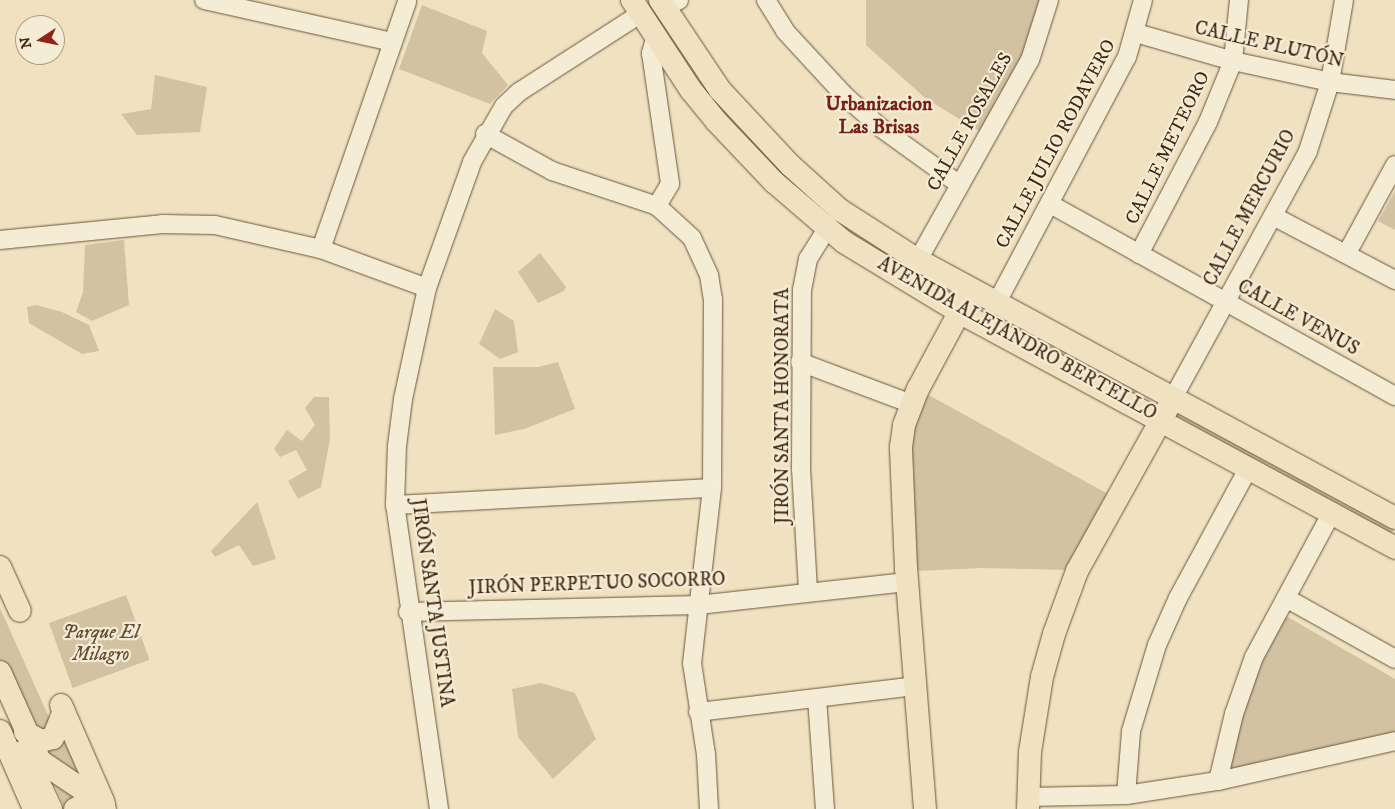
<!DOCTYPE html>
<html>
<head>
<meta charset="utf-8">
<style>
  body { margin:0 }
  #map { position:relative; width:1395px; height:809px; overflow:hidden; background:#f0e2c0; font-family:"IM FELL DW Pica",serif }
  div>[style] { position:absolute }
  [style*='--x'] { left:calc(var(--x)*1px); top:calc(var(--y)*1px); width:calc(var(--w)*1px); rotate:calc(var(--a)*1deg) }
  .green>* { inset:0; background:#d2c2a2; transform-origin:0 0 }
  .roads { filter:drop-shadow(0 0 1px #6b553d) drop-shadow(0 0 1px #6b553d) }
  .minor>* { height:18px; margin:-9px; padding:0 9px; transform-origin:9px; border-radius:9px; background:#f5ecd6 }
  .major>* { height:22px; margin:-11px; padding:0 11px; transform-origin:11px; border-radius:11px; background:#f0e2c0 }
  span { translate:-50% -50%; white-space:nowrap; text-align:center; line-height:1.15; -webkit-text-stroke:4.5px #f5ecd6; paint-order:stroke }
  .street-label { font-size:19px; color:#3f2611 }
  .park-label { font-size:19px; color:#644d35; font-style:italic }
  .neighbourhood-label { font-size:20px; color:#7a1f14; font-weight:700 }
  .north { position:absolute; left:15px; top:15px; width:50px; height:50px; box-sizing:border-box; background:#f5ecd6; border:1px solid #ac9d87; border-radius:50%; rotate:259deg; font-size:14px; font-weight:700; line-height:20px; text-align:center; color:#3f2611 }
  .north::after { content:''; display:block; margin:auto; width:18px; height:22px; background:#8f2418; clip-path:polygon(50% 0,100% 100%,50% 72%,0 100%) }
</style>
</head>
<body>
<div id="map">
  <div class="green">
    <div style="clip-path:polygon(866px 0,1049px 0,987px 136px,925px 98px,866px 45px)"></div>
    <div style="clip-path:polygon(422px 5px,487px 31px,482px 53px,508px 85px,490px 104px,399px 69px)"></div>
    <div style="clip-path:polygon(155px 75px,207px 87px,200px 132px,137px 135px,121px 114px,151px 109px)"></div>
    <div style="clip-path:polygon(1395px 191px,1395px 230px,1378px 221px)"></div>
    <div style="clip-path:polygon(124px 240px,129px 305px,92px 321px,76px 312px,83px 292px,85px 245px)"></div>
    <div style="clip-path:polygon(540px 253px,566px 287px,564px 291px,538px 303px,518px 272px)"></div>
    <div style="clip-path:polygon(36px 305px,62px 312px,89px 325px,99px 351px,82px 354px,29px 323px,27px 307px)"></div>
    <div style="clip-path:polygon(980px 306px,1140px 391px,1134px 403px,975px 315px)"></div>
    <div style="clip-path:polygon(495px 309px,514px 321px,518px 352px,500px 359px,479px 344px)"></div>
    <div style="clip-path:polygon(558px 362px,575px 409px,524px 429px,495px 435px,493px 367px,538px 367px)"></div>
    <div style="clip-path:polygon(925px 393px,1108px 494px,1068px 570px,981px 568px,918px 571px,915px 567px,911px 437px)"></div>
    <div style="clip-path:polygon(314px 397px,329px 397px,330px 439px,321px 487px,298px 499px,288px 481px,307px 470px,296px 450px,280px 457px,274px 449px,287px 430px,302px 441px,315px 425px,305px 408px)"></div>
    <div style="left:1177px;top:411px;width:247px;height:13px;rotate:28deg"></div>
    <div style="clip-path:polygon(257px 502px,276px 559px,253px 566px,239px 545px,215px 557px,211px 551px)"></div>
    <div style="left:126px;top:595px;width:69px;height:82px;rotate:70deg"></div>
    <div style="clip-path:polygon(0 608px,52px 724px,43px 732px,26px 722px,0 660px)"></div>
    <div style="clip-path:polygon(1281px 613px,1395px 679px,1395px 732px,1229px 770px,1238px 713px)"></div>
    <div style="clip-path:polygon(541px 683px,575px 693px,596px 739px,553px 779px,518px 737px,512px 689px)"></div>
    <div style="clip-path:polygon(64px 739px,88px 796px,65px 809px,41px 753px,50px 750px)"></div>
  </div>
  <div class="roads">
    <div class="minor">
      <div style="--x:204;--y:0;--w:193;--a:12.6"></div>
      <div style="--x:766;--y:0;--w:36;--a:58"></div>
      <div style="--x:785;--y:31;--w:88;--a:47.3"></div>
      <div style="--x:845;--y:96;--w:48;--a:41.6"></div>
      <div style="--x:881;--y:128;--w:97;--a:35.8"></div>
      <div style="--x:664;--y:8;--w:17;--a:-28"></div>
      <div style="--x:1136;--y:33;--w:101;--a:16.1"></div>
      <div style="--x:1233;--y:61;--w:99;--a:12.2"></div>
      <div style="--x:1330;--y:82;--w:65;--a:7"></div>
      <div style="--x:655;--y:39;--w:15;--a:106"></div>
      <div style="--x:651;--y:53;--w:132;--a:81.7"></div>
      <div style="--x:670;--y:184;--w:26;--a:121"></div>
      <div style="--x:485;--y:134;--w:77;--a:28.9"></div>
      <div style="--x:552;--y:171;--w:111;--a:18.4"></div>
      <div style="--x:657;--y:206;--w:47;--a:42.4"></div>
      <div style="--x:692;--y:238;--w:41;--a:65.3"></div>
      <div style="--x:709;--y:275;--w:24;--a:81"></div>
      <div style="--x:713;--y:299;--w:189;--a:90.3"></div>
      <div style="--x:712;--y:488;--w:176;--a:96.5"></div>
      <div style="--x:692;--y:663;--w:92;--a:81.3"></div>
      <div style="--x:706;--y:754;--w:55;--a:86.9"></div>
      <div style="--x:1050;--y:204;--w:395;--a:29.1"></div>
      <div style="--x:1273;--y:216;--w:138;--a:27.7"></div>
      <div style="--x:0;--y:240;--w:163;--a:-5.6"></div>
      <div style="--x:162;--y:224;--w:53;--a:1.1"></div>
      <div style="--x:215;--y:225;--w:109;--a:12.8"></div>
      <div style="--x:321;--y:249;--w:113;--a:20.2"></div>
      <div style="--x:321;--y:249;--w:262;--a:-70.8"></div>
      <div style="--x:1347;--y:253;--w:100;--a:-61.4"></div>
      <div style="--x:1139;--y:254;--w:149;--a:-62.4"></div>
      <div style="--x:1208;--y:122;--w:66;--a:-67.7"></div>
      <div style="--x:1233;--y:61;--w:61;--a:-84.4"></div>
      <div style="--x:918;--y:260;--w:229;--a:-60.8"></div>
      <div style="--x:1030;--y:60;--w:63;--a:-72.4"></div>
      <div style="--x:996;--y:304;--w:280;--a:-62.1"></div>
      <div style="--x:1127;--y:57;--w:59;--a:-74.3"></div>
      <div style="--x:800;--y:362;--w:120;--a:20.6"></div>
      <div style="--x:1173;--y:398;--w:281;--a:-61.3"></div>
      <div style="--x:1308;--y:151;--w:72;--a:-72.3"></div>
      <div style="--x:1330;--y:82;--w:83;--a:-80.3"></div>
      <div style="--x:395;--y:505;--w:317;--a:-3.1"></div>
      <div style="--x:808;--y:590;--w:121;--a:-93.3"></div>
      <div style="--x:801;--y:469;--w:179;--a:-89.7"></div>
      <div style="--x:802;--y:290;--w:32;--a:-79"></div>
      <div style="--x:808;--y:259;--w:36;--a:-58"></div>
      <div style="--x:1286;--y:598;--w:125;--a:29.2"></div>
      <div style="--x:408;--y:612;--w:290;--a:-1.4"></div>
      <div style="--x:698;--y:605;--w:210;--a:-6.3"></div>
      <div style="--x:817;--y:698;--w:111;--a:85.9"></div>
      <div style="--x:698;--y:712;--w:220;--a:-6.8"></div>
      <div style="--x:1218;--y:781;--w:69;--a:-76.6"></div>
      <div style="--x:1234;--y:714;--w:60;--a:-70.7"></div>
      <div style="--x:1254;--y:657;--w:165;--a:-61.7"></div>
      <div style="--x:1126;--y:795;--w:64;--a:-85.5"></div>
      <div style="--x:1131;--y:731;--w:90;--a:-73.2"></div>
      <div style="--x:1157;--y:645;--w:51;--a:-65.9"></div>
      <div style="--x:1178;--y:598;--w:149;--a:-61.5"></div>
      <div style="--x:1028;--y:797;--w:98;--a:-1.2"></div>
      <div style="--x:1126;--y:795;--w:93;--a:-8.7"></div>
      <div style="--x:1218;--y:781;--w:181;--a:-12.7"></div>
      <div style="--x:439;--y:809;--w:307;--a:-98.2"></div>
      <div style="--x:395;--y:505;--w:59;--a:-88.1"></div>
      <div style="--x:397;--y:446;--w:47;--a:-82.7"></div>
      <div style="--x:403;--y:399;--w:114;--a:-77.8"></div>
      <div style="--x:427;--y:288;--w:134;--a:-70.3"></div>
      <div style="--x:472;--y:162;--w:64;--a:-60.3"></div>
      <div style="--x:504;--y:106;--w:21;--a:-43"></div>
      <div style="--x:519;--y:92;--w:144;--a:-32.8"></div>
    </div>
    <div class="major">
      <div style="--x:632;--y:0;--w:108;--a:56.8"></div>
      <div style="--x:691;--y:90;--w:41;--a:50.9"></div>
      <div style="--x:717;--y:122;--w:83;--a:46.5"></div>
      <div style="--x:774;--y:182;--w:92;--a:40.6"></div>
      <div style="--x:844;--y:242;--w:135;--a:31.3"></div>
      <div style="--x:959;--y:312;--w:496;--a:28.4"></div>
      <div style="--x:660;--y:0;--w:108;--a:56.3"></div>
      <div style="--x:720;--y:90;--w:103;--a:47"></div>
      <div style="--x:790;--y:165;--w:67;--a:42"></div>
      <div style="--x:840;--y:210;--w:93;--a:32.7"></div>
      <div style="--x:918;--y:260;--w:542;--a:28.41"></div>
      <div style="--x:0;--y:567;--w:48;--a:65.6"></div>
      <div style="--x:0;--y:672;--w:98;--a:65.8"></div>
      <div style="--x:40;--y:761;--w:77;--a:33.9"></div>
      <div style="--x:61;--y:705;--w:105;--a:66.4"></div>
      <div style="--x:0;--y:731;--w:85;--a:66.4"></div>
      <div style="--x:25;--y:732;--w:18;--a:29"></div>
      <div style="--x:41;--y:741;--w:12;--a:-14"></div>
      <div style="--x:53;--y:738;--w:29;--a:-68"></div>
      <div style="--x:24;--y:751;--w:64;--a:65"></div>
      <div style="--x:75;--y:809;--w:13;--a:-29"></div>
      <div style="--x:86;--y:803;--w:20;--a:18"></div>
      <div style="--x:925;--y:809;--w:242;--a:-94.5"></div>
      <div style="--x:906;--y:568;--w:121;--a:-92.4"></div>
      <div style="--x:901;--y:447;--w:22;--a:-82"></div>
      <div style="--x:904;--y:425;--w:39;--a:-69"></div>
      <div style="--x:918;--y:389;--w:103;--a:-61.7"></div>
      <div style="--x:1028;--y:809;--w:57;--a:-88"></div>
      <div style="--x:1030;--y:752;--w:76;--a:-80.9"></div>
      <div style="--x:1042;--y:677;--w:45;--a:-74.4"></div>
      <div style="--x:1054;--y:634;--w:67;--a:-69.9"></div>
      <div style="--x:1077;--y:571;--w:189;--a:-60.9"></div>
    </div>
  </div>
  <div class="street-label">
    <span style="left:1269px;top:45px;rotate:13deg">CALLE PLUTÓN</span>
    <span style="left:970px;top:122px;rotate:-61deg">CALLE ROSALES</span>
    <span style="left:1056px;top:144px;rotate:-62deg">CALLE JULIO RODAVERO</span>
    <span style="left:1168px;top:148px;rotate:-64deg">CALLE METEORO</span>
    <span style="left:1250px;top:208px;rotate:-62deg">CALLE MERCURIO</span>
    <span style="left:1298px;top:318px;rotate:29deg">CALLE VENUS</span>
    <span style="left:1017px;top:339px;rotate:29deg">AVENIDA ALEJANDRO BERTELLO</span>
    <span style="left:783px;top:406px;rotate:-90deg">JIRÓN SANTA HONORATA</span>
    <span style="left:597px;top:584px;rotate:-2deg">JIRÓN PERPETUO SOCORRO</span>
    <span style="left:432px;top:603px;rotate:82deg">JIRÓN SANTA JUSTINA</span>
  </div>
  <div class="park-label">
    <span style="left:101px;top:644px">Parque El<br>Milagro</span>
  </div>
  <div class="neighbourhood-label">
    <span style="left:879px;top:116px">Urbanizacion<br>Las Brisas</span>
  </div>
  <div class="north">N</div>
</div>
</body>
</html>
